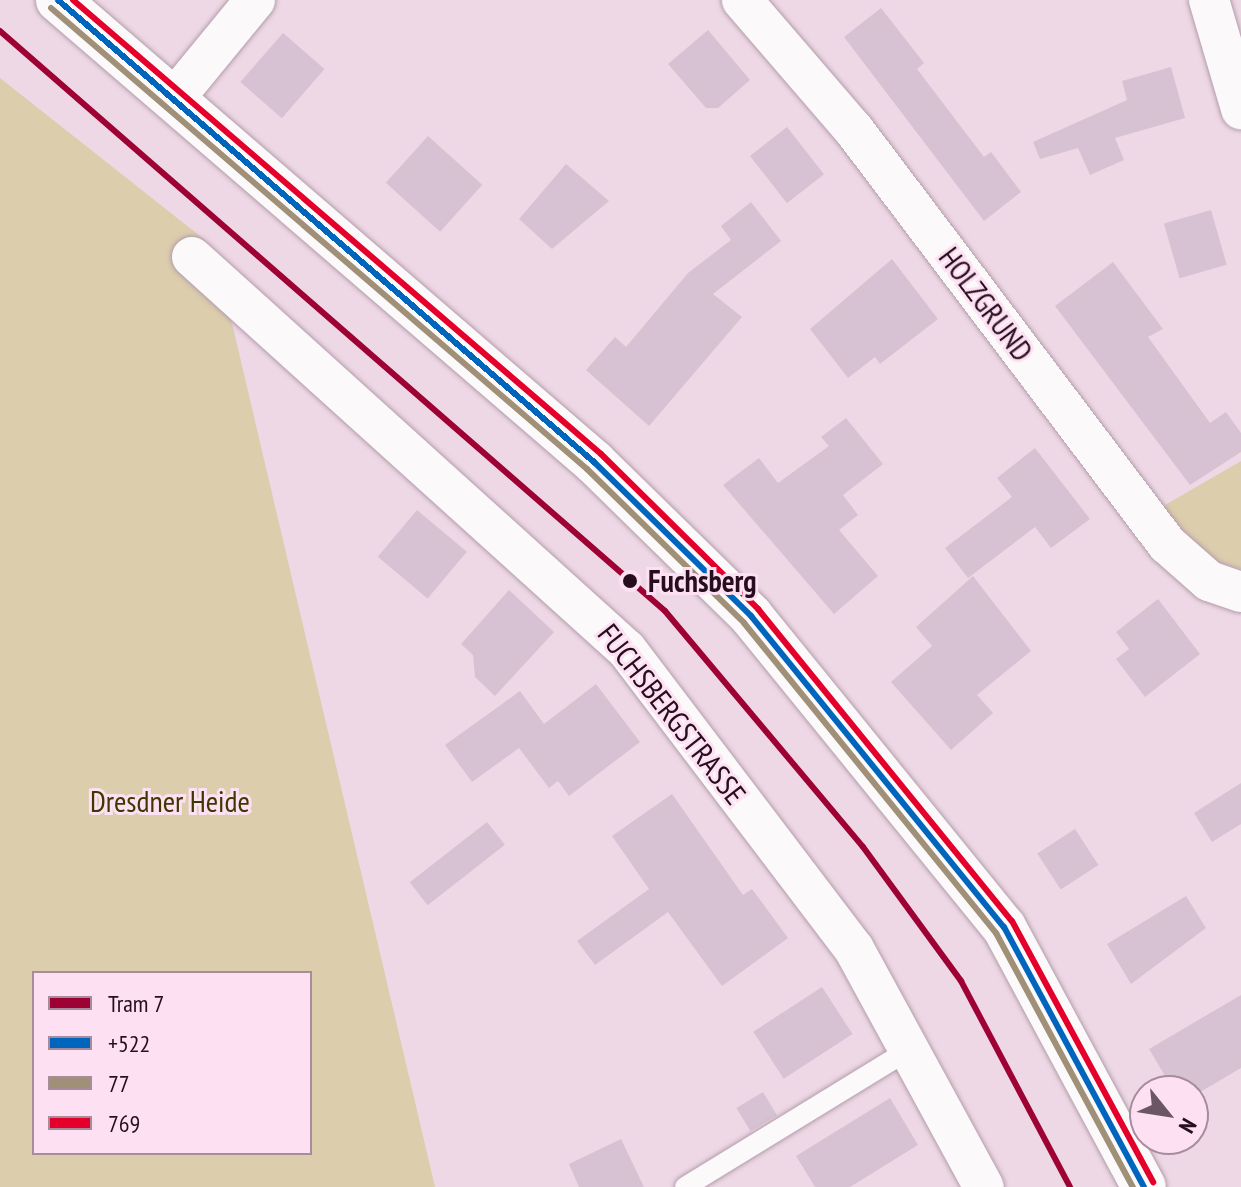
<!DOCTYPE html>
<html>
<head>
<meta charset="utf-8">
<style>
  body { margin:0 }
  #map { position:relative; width:1241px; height:1187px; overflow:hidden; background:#eed8e5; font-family:"PT Sans Narrow",sans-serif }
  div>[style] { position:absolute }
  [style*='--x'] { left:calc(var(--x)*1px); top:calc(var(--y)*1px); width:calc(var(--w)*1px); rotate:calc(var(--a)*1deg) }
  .green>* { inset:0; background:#dccdac }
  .building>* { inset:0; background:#d7c2d3; transform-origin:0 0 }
  .roads { filter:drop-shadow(0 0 2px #b39dab) drop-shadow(0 0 2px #b39dab) }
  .lane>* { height:20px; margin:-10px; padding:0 10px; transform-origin:10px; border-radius:10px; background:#fcf9fb }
  .street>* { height:40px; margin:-20px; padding:0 20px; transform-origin:20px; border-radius:20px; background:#fcf9fb }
  .secondary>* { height:44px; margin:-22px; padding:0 22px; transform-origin:22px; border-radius:22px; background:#fcf9fb }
  .bus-1>* { height:6px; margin:-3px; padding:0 3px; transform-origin:3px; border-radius:3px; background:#0065bd }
  .bus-2>* { height:6px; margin:-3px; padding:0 3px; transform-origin:3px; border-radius:3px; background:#a09078 }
  .bus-3>* { height:6px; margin:-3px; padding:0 3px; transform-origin:3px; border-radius:3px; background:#e4002b }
  .tram-1>* { height:6px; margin:-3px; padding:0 3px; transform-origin:3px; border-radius:3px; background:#9e0234 }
  .dots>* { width:22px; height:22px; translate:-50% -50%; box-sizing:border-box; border:4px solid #fde0f1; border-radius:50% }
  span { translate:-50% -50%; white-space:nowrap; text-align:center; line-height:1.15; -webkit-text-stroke:6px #fde0f1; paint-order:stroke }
  .street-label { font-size:30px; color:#260e1e }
  .stop-label { font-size:30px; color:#260e1e; font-weight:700 }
  .left { translate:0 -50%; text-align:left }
  .park-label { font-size:30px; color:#3e3700 }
  .legend { position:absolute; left:32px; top:971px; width:280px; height:184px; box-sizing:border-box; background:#fde0f1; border:2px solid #a78c9d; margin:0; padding:10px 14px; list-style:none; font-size:24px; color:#260e1e }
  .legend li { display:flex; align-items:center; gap:16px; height:40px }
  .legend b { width:40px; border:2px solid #a78c9d }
  .north { position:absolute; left:1129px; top:1075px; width:80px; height:80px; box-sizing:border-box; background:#fde0f1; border:2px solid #a78c9d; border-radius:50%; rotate:120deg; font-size:22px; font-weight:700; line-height:32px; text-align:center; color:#260e1e }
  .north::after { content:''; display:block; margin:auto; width:28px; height:36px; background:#6c5564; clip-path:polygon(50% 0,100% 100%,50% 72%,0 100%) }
</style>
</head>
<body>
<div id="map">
  <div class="green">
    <div style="clip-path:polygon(evenodd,0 78px,205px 240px,232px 323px,435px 1187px,0 1187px,0 78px,34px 973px,310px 973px,310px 1153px,34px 1153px,34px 973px)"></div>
    <div style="clip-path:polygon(1241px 461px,1241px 569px,1209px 560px,1160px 508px)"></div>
  </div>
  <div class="building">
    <div style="clip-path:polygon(881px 8px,924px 63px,917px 69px,984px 157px,991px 152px,1021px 192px,984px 221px,844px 37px)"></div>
    <div style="clip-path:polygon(708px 30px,750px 80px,718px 108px,706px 108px,668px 64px)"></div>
    <div style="left:283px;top:33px;width:55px;height:65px;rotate:41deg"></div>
    <div style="clip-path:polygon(1171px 67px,1185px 118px,1115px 138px,1124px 160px,1090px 175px,1078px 148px,1040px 159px,1033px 142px,1127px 100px,1122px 81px)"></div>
    <div style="left:787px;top:127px;width:60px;height:47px;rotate:52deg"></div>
    <div style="left:428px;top:136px;width:73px;height:63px;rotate:42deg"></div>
    <div style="clip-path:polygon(566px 164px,609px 201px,552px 249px,519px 219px)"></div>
    <div style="clip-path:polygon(751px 202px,781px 241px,713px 294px,742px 317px,649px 426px,586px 370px,615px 337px,626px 347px,688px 273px,731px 240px,721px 226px)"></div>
    <div style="left:1211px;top:210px;width:57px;height:49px;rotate:74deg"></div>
    <div style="clip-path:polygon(892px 259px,938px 319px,880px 364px,875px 357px,848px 378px,810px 329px)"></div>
    <div style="clip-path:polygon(1113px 262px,1163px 329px,1148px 337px,1210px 423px,1226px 412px,1241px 433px,1241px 452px,1190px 485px,1055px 306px)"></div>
    <div style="clip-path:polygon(846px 418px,883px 464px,843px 495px,858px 515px,839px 530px,878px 576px,834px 614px,723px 485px,759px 458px,778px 483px,829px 446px,821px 437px)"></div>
    <div style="clip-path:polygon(1035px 448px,1090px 519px,1051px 548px,1035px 527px,968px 578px,945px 548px,1012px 497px,997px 478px)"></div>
    <div style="left:417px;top:510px;width:65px;height:61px;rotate:40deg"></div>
    <div style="clip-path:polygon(973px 576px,1031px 651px,977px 695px,993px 713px,951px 750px,891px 682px,932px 646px,916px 627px)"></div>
    <div style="clip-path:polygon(509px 590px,554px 632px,495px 696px,475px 677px,473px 655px,461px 644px)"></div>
    <div style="clip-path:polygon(1158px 599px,1200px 654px,1145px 697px,1116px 659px,1129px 649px,1116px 632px)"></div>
    <div style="clip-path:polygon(596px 684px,640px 742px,569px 796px,558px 781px,549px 788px,519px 748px,472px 782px,445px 745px,520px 691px,544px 724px)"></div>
    <div style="clip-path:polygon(1241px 783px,1241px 824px,1212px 842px,1194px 813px)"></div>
    <div style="clip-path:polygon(672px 794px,743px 895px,752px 889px,788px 938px,722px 986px,668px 912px,595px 965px,577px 941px,649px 889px,612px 836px)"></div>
    <div style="left:487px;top:822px;width:29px;height:98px;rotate:52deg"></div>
    <div style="left:1075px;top:829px;width:43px;height:45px;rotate:57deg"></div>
    <div style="clip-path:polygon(1186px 896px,1206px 928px,1131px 984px,1107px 944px)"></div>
    <div style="left:822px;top:987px;width:56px;height:82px;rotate:57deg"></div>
    <div style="clip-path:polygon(1241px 995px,1241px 1068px,1202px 1091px,1174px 1091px,1149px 1049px)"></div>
    <div style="left:763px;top:1092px;width:27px;height:31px;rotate:59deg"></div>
    <div style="clip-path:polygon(890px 1098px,918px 1145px,850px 1187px,815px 1187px,796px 1156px)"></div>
    <div style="clip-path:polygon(621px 1139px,644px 1187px,579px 1187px,569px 1164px)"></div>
  </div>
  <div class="roads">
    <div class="lane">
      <div style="--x:685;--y:1187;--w:263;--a:-31.5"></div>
    </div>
    <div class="street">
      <div style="--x:742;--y:0;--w:172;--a:49.3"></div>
      <div style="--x:854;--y:130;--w:519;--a:52.91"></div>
      <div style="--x:1167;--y:544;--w:56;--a:41.4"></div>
      <div style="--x:1209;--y:581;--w:34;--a:19"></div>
      <div style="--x:1209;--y:0;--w:114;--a:73.6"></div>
      <div style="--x:173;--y:100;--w:129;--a:-50.6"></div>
      <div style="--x:192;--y:257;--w:586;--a:42.1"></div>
      <div style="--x:627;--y:650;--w:375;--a:52.8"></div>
      <div style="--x:854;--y:949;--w:271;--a:61.4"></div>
    </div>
    <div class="secondary">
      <div style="--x:58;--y:0;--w:708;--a:40.76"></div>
      <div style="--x:594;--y:462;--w:220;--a:44.4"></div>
      <div style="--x:751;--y:616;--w:401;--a:50.9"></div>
      <div style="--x:1004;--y:927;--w:295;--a:61.7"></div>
    </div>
  </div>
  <div class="bus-1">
    <div style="--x:58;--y:0;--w:708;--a:40.76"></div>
    <div style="--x:594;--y:462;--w:220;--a:44.4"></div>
    <div style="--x:751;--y:616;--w:401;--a:50.9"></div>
    <div style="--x:1004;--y:927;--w:295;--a:61.7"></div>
  </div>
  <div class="bus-2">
    <div style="--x:51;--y:8;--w:707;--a:40.7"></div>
    <div style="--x:587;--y:469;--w:220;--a:44.4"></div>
    <div style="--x:744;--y:623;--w:400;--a:50.9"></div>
    <div style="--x:996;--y:933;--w:289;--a:61.7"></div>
  </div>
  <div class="bus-3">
    <div style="--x:73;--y:0;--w:696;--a:40.69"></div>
    <div style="--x:601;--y:454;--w:221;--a:44.6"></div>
    <div style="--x:758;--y:609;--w:402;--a:50.9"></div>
    <div style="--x:1012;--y:921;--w:297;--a:61.6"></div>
  </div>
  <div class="tram-1">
    <div style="--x:0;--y:31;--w:882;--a:41.09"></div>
    <div style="--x:665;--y:611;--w:308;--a:50"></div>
    <div style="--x:863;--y:847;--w:166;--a:53.8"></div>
    <div style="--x:961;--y:981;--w:233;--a:62.1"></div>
  </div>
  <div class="dots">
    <div style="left:630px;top:581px;background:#260e1e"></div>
  </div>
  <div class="street-label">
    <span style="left:986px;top:304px;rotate:53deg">HOLZGRUND</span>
    <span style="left:672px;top:714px;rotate:52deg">FUCHSBERGSTRASSE</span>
  </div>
  <div class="stop-label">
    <span class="left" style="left:648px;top:581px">Fuchsberg</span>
  </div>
  <div class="park-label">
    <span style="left:170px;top:801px">Dresdner Heide</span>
  </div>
  <ul class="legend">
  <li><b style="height:10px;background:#9e0234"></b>Tram 7</li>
  <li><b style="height:10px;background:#0065bd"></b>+522</li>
  <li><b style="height:10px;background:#a09078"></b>77</li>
  <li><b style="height:10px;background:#e4002b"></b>769</li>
  </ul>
  <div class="north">N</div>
</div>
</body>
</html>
